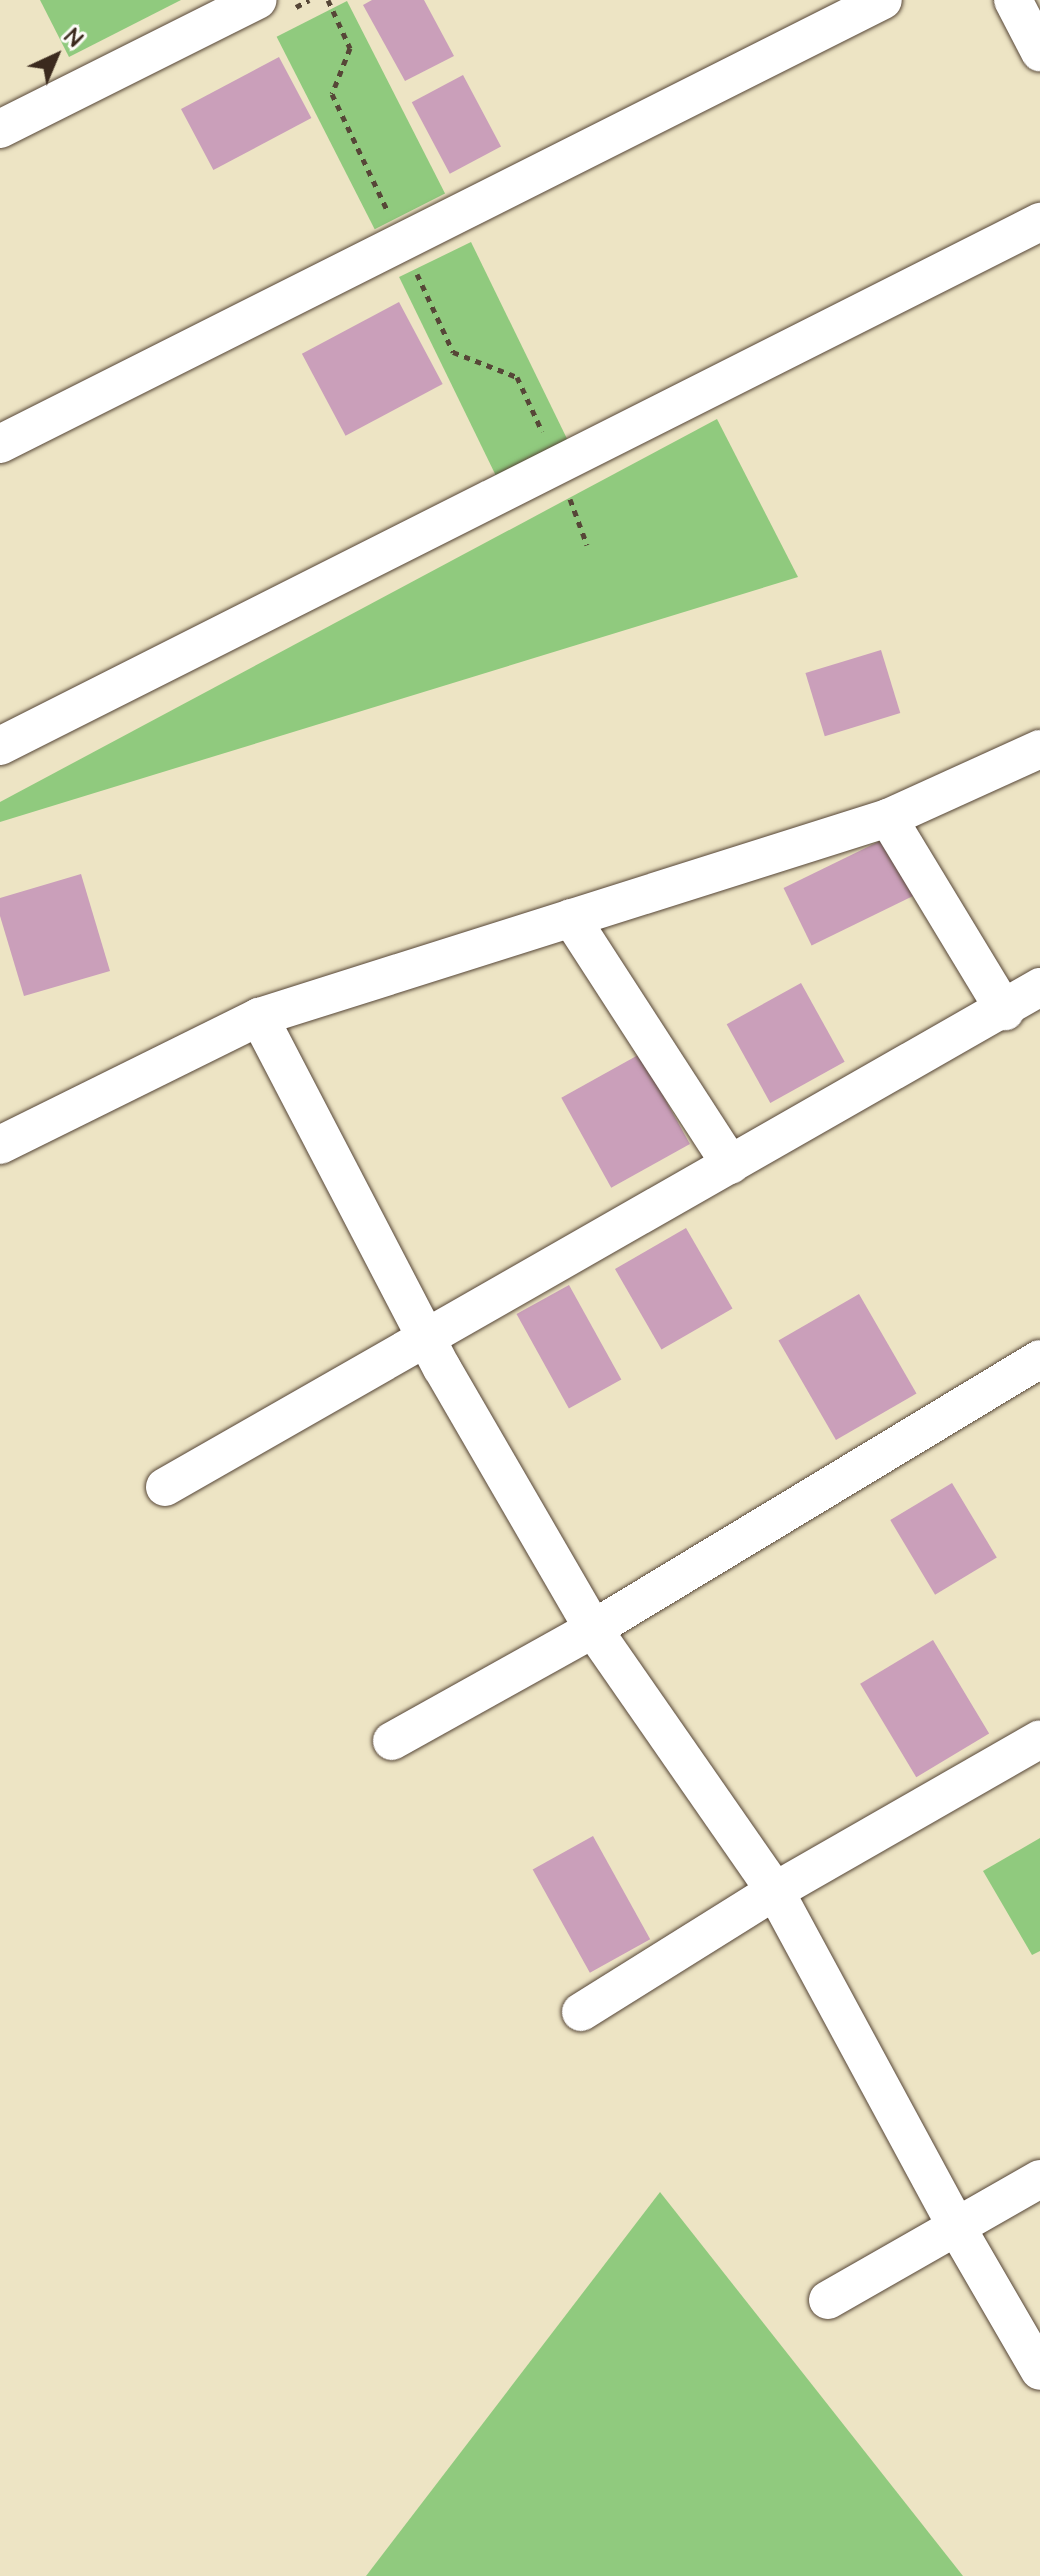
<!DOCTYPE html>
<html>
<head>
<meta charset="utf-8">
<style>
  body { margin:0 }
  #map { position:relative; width:1040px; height:2576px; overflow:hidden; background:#ede4c4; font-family:"Architects Daughter",sans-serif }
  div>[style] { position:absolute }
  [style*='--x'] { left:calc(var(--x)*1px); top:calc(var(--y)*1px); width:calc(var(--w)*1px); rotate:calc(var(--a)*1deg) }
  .green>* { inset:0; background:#90ca7e; transform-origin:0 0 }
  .building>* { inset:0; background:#ca9fba; transform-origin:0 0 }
  .path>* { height:5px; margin-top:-2.5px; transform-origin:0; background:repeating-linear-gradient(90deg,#564637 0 6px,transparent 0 12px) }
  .roads { filter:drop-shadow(0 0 2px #564637) drop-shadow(0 0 2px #564637) }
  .minor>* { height:38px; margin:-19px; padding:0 19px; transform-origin:19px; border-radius:19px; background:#fff }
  span { translate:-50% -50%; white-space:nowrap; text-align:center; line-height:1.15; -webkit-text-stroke:6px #fdfcf7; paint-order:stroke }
  .north { position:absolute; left:16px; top:16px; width:80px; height:80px; -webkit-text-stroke:6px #fdfcf7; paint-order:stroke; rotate:44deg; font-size:22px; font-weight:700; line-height:32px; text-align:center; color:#3b2a1e }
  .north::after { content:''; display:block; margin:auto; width:28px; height:36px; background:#3b2a1e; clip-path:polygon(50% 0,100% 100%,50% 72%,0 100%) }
</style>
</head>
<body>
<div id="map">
  <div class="green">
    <div style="clip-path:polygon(40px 0,181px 0,69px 57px)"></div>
    <div style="left:347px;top:1px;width:216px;height:79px;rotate:63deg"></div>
    <div style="left:471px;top:242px;width:224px;height:80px;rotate:64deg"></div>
    <div style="clip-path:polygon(717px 419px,798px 577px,0 822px,0 802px)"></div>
    <div style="clip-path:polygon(1040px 1838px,1040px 1951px,1032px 1955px,983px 1871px)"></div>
    <div style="clip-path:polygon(660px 2192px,963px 2576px,366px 2576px)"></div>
  </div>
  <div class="building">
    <div style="clip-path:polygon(372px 0,424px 0,454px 56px,405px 81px,363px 5px)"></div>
    <div style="left:279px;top:57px;width:69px;height:111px;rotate:62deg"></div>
    <div style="left:463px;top:75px;width:81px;height:58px;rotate:62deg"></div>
    <div style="left:399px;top:302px;width:93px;height:110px;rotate:62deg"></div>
    <div style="left:881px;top:650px;width:66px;height:79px;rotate:73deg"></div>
    <div style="left:886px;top:838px;width:64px;height:114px;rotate:64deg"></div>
    <div style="clip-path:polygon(81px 874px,110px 971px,24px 996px,0 916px,0 898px)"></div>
    <div style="left:801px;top:983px;width:90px;height:85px;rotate:61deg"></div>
    <div style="left:640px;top:1054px;width:103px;height:90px;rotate:61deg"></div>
    <div style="left:686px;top:1228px;width:93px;height:82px;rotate:60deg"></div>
    <div style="left:569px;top:1285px;width:108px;height:60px;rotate:61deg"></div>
    <div style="left:859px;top:1294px;width:115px;height:93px;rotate:60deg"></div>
    <div style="left:952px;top:1483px;width:87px;height:72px;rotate:59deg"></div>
    <div style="left:933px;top:1640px;width:109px;height:85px;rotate:59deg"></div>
    <div style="left:593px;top:1836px;width:118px;height:69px;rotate:61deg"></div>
  </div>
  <div class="path">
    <div style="--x:328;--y:0;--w:53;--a:65.4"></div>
    <div style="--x:350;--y:48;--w:49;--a:111.4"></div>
    <div style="--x:332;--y:94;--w:128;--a:64.6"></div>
    <div style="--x:296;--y:7;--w:15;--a:-28"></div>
    <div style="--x:417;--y:274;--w:86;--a:65.2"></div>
    <div style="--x:453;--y:352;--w:69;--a:21.3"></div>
    <div style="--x:517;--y:377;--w:60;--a:65.2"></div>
    <div style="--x:570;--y:499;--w:49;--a:69.7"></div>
  </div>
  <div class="roads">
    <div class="minor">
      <div style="--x:1013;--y:0;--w:59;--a:62.6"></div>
      <div style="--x:0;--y:129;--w:288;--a:-26.6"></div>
      <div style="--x:0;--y:444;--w:988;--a:-26.69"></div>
      <div style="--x:0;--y:746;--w:1165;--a:-26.74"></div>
      <div style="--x:888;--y:818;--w:226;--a:58.8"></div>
      <div style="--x:571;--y:918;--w:294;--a:57.1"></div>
      <div style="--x:259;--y:1017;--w:396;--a:62.5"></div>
      <div style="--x:442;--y:1368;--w:302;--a:59.9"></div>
      <div style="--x:593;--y:1629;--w:319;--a:55.2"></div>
      <div style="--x:775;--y:1891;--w:383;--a:61.6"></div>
      <div style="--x:957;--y:2228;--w:165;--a:59.9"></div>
      <div style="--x:0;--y:1145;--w:289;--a:-26.3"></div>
      <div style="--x:259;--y:1017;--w:660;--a:-17.56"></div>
      <div style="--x:888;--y:818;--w:167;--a:-24.4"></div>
      <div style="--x:165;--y:1487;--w:1008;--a:-29.74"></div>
      <div style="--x:392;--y:1741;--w:230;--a:-29.1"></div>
      <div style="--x:593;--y:1629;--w:522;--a:-31.13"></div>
      <div style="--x:581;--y:2012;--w:229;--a:-32"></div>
      <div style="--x:775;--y:1891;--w:305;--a:-29.8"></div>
      <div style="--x:828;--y:2300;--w:244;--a:-29.7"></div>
    </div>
  </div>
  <div class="north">N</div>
</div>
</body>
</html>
